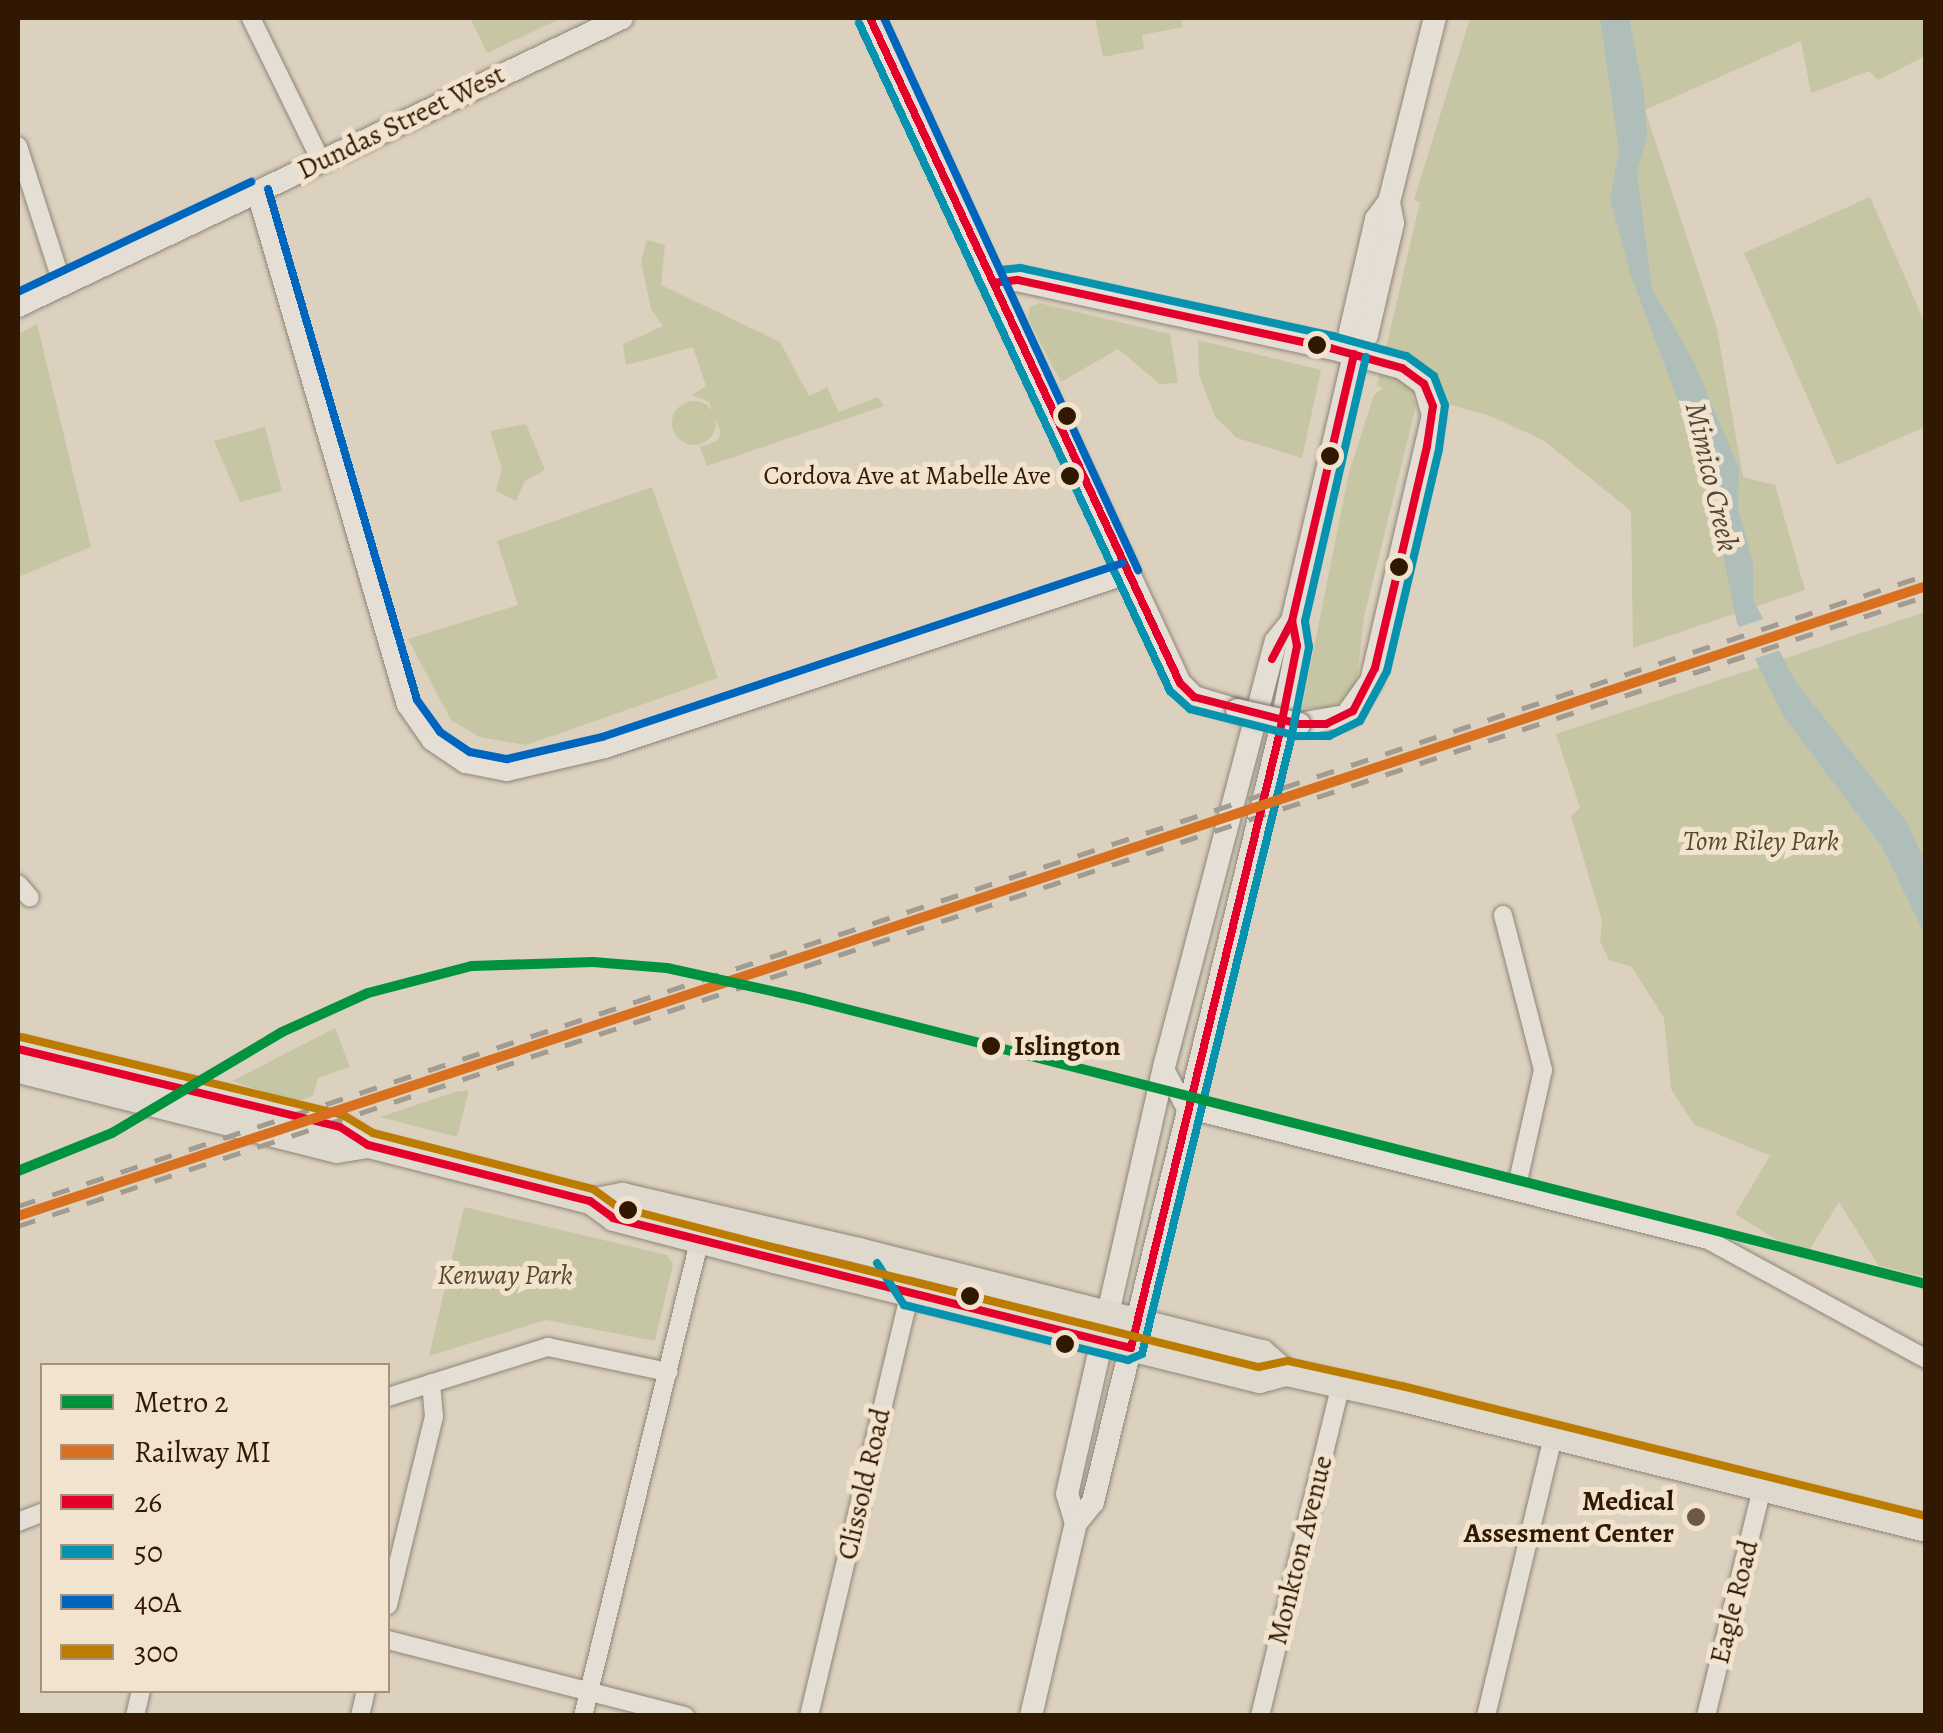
<!DOCTYPE html>
<html>
<head>
<meta charset="utf-8">
<style>
  body { margin:0 }
  #map { position:relative; width:1943px; height:1733px; overflow:hidden; background:#dcd1bf; font-family:Alegreya,serif }
  div>[style] { position:absolute }
  [style*='--x'] { left:calc(var(--x)*1px); top:calc(var(--y)*1px); width:calc(var(--w)*1px); rotate:calc(var(--a)*1deg) }
  .green>* { inset:0; background:#c6c6a4 }
  .round { border-radius:50% }
  .water>* { inset:0; background:#afbeb9 }
  .pier>* { inset:0; background:#dcd1bf }
  .roads { filter:drop-shadow(0 0 2px #8e8578) drop-shadow(0 0 2px #8e8578) }
  .street>* { height:18px; margin:-9px; padding:0 9px; transform-origin:9px; border-radius:9px; background:#e4ded5 }
  .secondary>* { height:22px; margin:-11px; padding:0 11px; transform-origin:11px; border-radius:11px; background:#e4ded5 }
  .primary>* { height:25px; margin:-12.5px; padding:0 12.5px; transform-origin:12.5px; border-radius:12.5px; background:#dfd9cd }
  .rail>* { height:5px; margin-top:-2.5px; transform-origin:0; background:repeating-linear-gradient(90deg,#a19b91 0 18px,transparent 0 36px) }
  .bridges { filter:drop-shadow(0 0 2px #766c5f) drop-shadow(0 0 2px #766c5f) }
  .secondary-bridge>* { height:22px; margin:-11px; padding:0 11px; transform-origin:11px; border-radius:11px; background:#e4ded5 }
  .bus-1>* { height:8px; margin:-4px; padding:0 4px; transform-origin:4px; border-radius:4px; background:#e4002b }
  .bus-2>* { height:8px; margin:-4px; padding:0 4px; transform-origin:4px; border-radius:4px; background:#0793af }
  .bus-3>* { height:8px; margin:-4px; padding:0 4px; transform-origin:4px; border-radius:4px; background:#0065bd }
  .bus-4>* { height:8px; margin:-4px; padding:0 4px; transform-origin:4px; border-radius:4px; background:#bc7b01 }
  .rail-1>* { height:10px; margin:-5px; padding:0 5px; transform-origin:5px; border-radius:5px; background:#d87020 }
  .metro-1>* { height:10px; margin:-5px; padding:0 5px; transform-origin:5px; border-radius:5px; background:#00923f }
  .dots>* { width:28px; height:28px; translate:-50% -50%; box-sizing:border-box; border:5px solid #f1e3cd; border-radius:50% }
  span { translate:-50% -50%; white-space:nowrap; text-align:center; line-height:1.15; -webkit-text-stroke:10px #f1e3cd; paint-order:stroke }
  .bus-label { font-size:26px; color:#311802 }
  .right { translate:-100% -50%; text-align:right }
  .street-label { font-size:28px; color:#311802 }
  .park-label { font-size:28px; color:#584a2c; font-style:italic }
  .stop-label { font-size:28px; color:#311802; font-weight:700 }
  .left { translate:0 -50%; text-align:left }
  .poi-label { font-size:28px; color:#311802; font-weight:700 }
  .water-label { font-size:30px; color:#514738; font-style:italic }
  .frame { position:absolute; inset:0; border:20px solid #311802; pointer-events:none }
  .legend { position:absolute; left:40px; top:1363px; width:350px; height:330px; box-sizing:border-box; background:#f1e3cd; border:2px solid #a4927c; margin:0; padding:12px 18px; list-style:none; font-size:30px; color:#311802 }
  .legend li { display:flex; align-items:center; gap:20px; height:50px }
  .legend b { width:50px; border:2px solid #a4927c }
</style>
</head>
<body>
<div id="map">
  <div class="green">
    <div style="clip-path:polygon(470px 18px,562px 18px,487px 53px)"></div>
    <div style="clip-path:polygon(1095px 18px,1181px 18px,1183px 27px,1142px 35px,1144px 49px,1103px 57px)"></div>
    <div style="clip-path:polygon(1470px 18px,1925px 18px,1925px 56px,1878px 80px,1869px 71px,1811px 93px,1801px 41px,1645px 110px,1717px 329px,1743px 477px,1775px 485px,1805px 590px,1633px 648px,1631px 511px,1543px 440px,1488px 415px,1411px 394px,1416px 406px,1364px 617px,1357px 678px,1350px 695px,1331px 708px,1302px 708px,1349px 472px,1374px 395px,1383px 388px,1377px 386px,1420px 202px,1414px 200px)"></div>
    <div style="clip-path:polygon(1870px 197px,1925px 323px,1925px 427px,1837px 465px,1744px 253px)"></div>
    <div style="clip-path:polygon(647px 240px,665px 245px,661px 285px,780px 342px,809px 396px,827px 387px,839px 412px,878px 397px,884px 406px,707px 466px,700px 447px,717px 441px,721px 432px,709px 402px,692px 395px,706px 386px,693px 347px,626px 365px,623px 344px,663px 326px,651px 309px,641px 261px)"></div>
    <div style="clip-path:polygon(1039px 303px,1170px 334px,1178px 383px,1160px 384px,1118px 349px,1061px 382px,1028px 319px,1030px 307px)"></div>
    <div style="clip-path:polygon(37px 324px,91px 547px,18px 577px,18px 334px)"></div>
    <div style="clip-path:polygon(1198px 340px,1321px 370px,1302px 458px,1237px 438px,1215px 417px,1199px 375px)"></div>
    <div class="round" style="left:672px;top:401px;width:44px;height:44px"></div>
    <div style="clip-path:polygon(526px 424px,545px 470px,525px 481px,516px 501px,496px 491px,502px 469px,490px 431px)"></div>
    <div style="clip-path:polygon(265px 427px,282px 491px,240px 502px,214px 441px)"></div>
    <div style="clip-path:polygon(652px 487px,718px 678px,526px 745px,479px 737px,451px 720px,408px 639px,518px 605px,497px 541px)"></div>
    <div style="clip-path:polygon(1925px 612px,1925px 1277px,1879px 1266px,1839px 1202px,1805px 1257px,1735px 1214px,1770px 1156px,1694px 1124px,1671px 1089px,1664px 1018px,1632px 967px,1609px 960px,1600px 941px,1602px 921px,1571px 816px,1580px 808px,1556px 734px)"></div>
    <div style="clip-path:polygon(335px 1028px,350px 1067px,318px 1078px,313px 1096px,295px 1102px,232px 1081px)"></div>
    <div style="clip-path:polygon(469px 1090px,457px 1137px,380px 1117px,455px 1092px)"></div>
    <div style="clip-path:polygon(464px 1207px,667px 1255px,673px 1264px,655px 1341px,546px 1320px,429px 1356px)"></div>
  </div>
  <div class="water">
    <div style="clip-path:polygon(1600px 18px,1629px 18px,1644px 94px,1647px 137px,1637px 172px,1652px 289px,1692px 358px,1739px 468px,1738px 508px,1753px 563px,1753px 599px,1795px 681px,1906px 821px,1925px 862px,1925px 935px,1882px 847px,1784px 717px,1737px 623px,1707px 477px,1631px 276px,1610px 199px,1619px 150px)"></div>
  </div>
  <div class="pier">
    <div style="clip-path:polygon(1769px 617px,1783px 649px,1751px 660px,1734px 629px)"></div>
  </div>
  <div class="roads">
    <div class="street">
      <div style="--x:251;--y:18;--w:157;--a:63.9"></div>
      <div style="--x:18;--y:146;--w:147;--a:72.2"></div>
      <div style="--x:256;--y:193;--w:534;--a:73.67"></div>
      <div style="--x:406;--y:705;--w:44;--a:55.2"></div>
      <div style="--x:431;--y:741;--w:41;--a:34.1"></div>
      <div style="--x:465;--y:764;--w:43;--a:10.8"></div>
      <div style="--x:507;--y:772;--w:101;--a:-13.2"></div>
      <div style="--x:605;--y:749;--w:550;--a:-18.43"></div>
      <div style="--x:18;--y:884;--w:18;--a:49"></div>
      <div style="--x:1503;--y:915;--w:160;--a:75.5"></div>
      <div style="--x:1543;--y:1070;--w:123;--a:102.7"></div>
      <div style="--x:1164;--y:1067;--w:47;--a:62.4"></div>
      <div style="--x:1186;--y:1109;--w:538;--a:14.09"></div>
      <div style="--x:1708;--y:1240;--w:248;--a:28.6"></div>
      <div style="--x:388;--y:1397;--w:168;--a:-17.4"></div>
      <div style="--x:548;--y:1347;--w:123;--a:11.8"></div>
      <div style="--x:18;--y:1522;--w:26;--a:-21"></div>
      <div style="--x:388;--y:1605;--w:194;--a:-76.3"></div>
      <div style="--x:434;--y:1417;--w:34;--a:-95"></div>
      <div style="--x:388;--y:1640;--w:307;--a:14.4"></div>
      <div style="--x:135;--y:1716;--w:27;--a:-77"></div>
      <div style="--x:360;--y:1716;--w:27;--a:-77"></div>
      <div style="--x:583;--y:1716;--w:500;--a:-76.24"></div>
      <div style="--x:809;--y:1716;--w:417;--a:-76.6"></div>
      <div style="--x:906;--y:1310;--w:17;--a:-83"></div>
      <div style="--x:908;--y:1293;--w:41;--a:-119.1"></div>
      <div style="--x:1260;--y:1716;--w:342;--a:-76.3"></div>
      <div style="--x:1486;--y:1716;--w:288;--a:-76.5"></div>
      <div style="--x:1706;--y:1716;--w:235;--a:-76.2"></div>
    </div>
    <div class="secondary">
      <div style="--x:870;--y:18;--w:734;--a:65.01"></div>
      <div style="--x:1180;--y:683;--w:20;--a:45"></div>
      <div style="--x:1194;--y:697;--w:45;--a:16.8"></div>
      <div style="--x:994;--y:283;--w:23;--a:-7"></div>
      <div style="--x:1017;--y:280;--w:320;--a:12.3"></div>
      <div style="--x:1330;--y:348;--w:75;--a:15.5"></div>
      <div style="--x:1402;--y:368;--w:27;--a:36"></div>
      <div style="--x:1424;--y:384;--w:32;--a:74"></div>
      <div style="--x:1433;--y:415;--w:273;--a:103.1"></div>
      <div style="--x:1371;--y:681;--w:43;--a:125.5"></div>
      <div style="--x:1346;--y:716;--w:48;--a:170.3"></div>
      <div style="--x:18;--y:306;--w:669;--a:-25.49"></div>
      <div style="--x:1354;--y:354;--w:22;--a:-100"></div>
      <div style="--x:1350;--y:332;--w:116;--a:-77"></div>
      <div style="--x:1376;--y:219;--w:21;--a:-53"></div>
      <div style="--x:1389;--y:202;--w:190;--a:-76"></div>
      <div style="--x:1076;--y:1523;--w:30;--a:-107"></div>
      <div style="--x:1067;--y:1494;--w:438;--a:-77.2"></div>
      <div style="--x:1164;--y:1067;--w:440;--a:-75.3"></div>
      <div style="--x:1276;--y:641;--w:26;--a:-51"></div>
      <div style="--x:1292;--y:621;--w:274;--a:-76.9"></div>
      <div style="--x:1354;--y:354;--w:23;--a:-56"></div>
      <div style="--x:1367;--y:335;--w:115;--a:-76.9"></div>
      <div style="--x:1393;--y:223;--w:21;--a:-101"></div>
      <div style="--x:1031;--y:1716;--w:198;--a:-76.9"></div>
      <div style="--x:1076;--y:1523;--w:27;--a:-51"></div>
      <div style="--x:1093;--y:1502;--w:788;--a:-76.35"></div>
      <div style="--x:1279;--y:736;--w:92;--a:-78.7"></div>
      <div style="--x:1297;--y:646;--w:25;--a:-101"></div>
    </div>
    <div class="primary">
      <div style="--x:18;--y:1049;--w:331;--a:13.6"></div>
      <div style="--x:340;--y:1127;--w:33;--a:33"></div>
      <div style="--x:368;--y:1145;--w:229;--a:14.2"></div>
      <div style="--x:590;--y:1201;--w:29;--a:36"></div>
      <div style="--x:613;--y:1218;--w:166;--a:14.6"></div>
      <div style="--x:774;--y:1260;--w:500;--a:13.9"></div>
      <div style="--x:1259;--y:1380;--w:28;--a:-15"></div>
      <div style="--x:1286;--y:1373;--w:116;--a:12.5"></div>
      <div style="--x:1399;--y:1398;--w:543;--a:13.96"></div>
      <div style="--x:18;--y:1070;--w:328;--a:14.1"></div>
      <div style="--x:336;--y:1150;--w:32;--a:-9"></div>
      <div style="--x:590;--y:1201;--w:33;--a:-11"></div>
      <div style="--x:622;--y:1195;--w:242;--a:13.1"></div>
      <div style="--x:858;--y:1250;--w:417;--a:14.2"></div>
      <div style="--x:1262;--y:1352;--w:32;--a:41"></div>
    </div>
  </div>
  <div class="rail">
    <div style="--x:18;--y:1206;--w:2010;--a:-18.3"></div>
    <div style="--x:18;--y:1226;--w:2009;--a:-18.27"></div>
  </div>
  <div class="bridges">
    <div class="secondary-bridge">
      <div style="--x:1237;--y:710;--w:64;--a:12.7"></div>
    </div>
  </div>
  <div class="bus-1">
    <div style="--x:870;--y:18;--w:734;--a:65.01"></div>
    <div style="--x:1180;--y:683;--w:20;--a:45"></div>
    <div style="--x:1194;--y:697;--w:108;--a:14.4"></div>
    <div style="--x:1299;--y:724;--w:27;--a:0"></div>
    <div style="--x:1326;--y:724;--w:30;--a:-26"></div>
    <div style="--x:1353;--y:711;--w:48;--a:-62.9"></div>
    <div style="--x:1375;--y:668;--w:228;--a:-76.8"></div>
    <div style="--x:1427;--y:446;--w:40;--a:-81.5"></div>
    <div style="--x:1433;--y:406;--w:24;--a:-112"></div>
    <div style="--x:1424;--y:384;--w:27;--a:-144"></div>
    <div style="--x:1402;--y:368;--w:75;--a:-164.5"></div>
    <div style="--x:1330;--y:348;--w:320;--a:-167.7"></div>
    <div style="--x:1017;--y:280;--w:23;--a:173"></div>
    <div style="--x:1272;--y:659;--w:43;--a:-62.2"></div>
    <div style="--x:1292;--y:621;--w:274;--a:-76.9"></div>
    <div style="--x:18;--y:1049;--w:331;--a:13.6"></div>
    <div style="--x:340;--y:1127;--w:33;--a:33"></div>
    <div style="--x:368;--y:1145;--w:229;--a:14.2"></div>
    <div style="--x:590;--y:1201;--w:29;--a:36"></div>
    <div style="--x:613;--y:1218;--w:534;--a:14.09"></div>
    <div style="--x:1131;--y:1348;--w:630;--a:-76.41"></div>
    <div style="--x:1279;--y:736;--w:92;--a:-78.7"></div>
    <div style="--x:1297;--y:646;--w:25;--a:-101"></div>
  </div>
  <div class="bus-2">
    <div style="--x:859;--y:23;--w:737;--a:65.03"></div>
    <div style="--x:1170;--y:691;--w:27;--a:42"></div>
    <div style="--x:1190;--y:709;--w:110;--a:14.2"></div>
    <div style="--x:1297;--y:736;--w:32;--a:0"></div>
    <div style="--x:1329;--y:736;--w:34;--a:-26"></div>
    <div style="--x:1360;--y:721;--w:57;--a:-61.6"></div>
    <div style="--x:1387;--y:671;--w:228;--a:-76.8"></div>
    <div style="--x:1439;--y:449;--w:44;--a:-82.2"></div>
    <div style="--x:1445;--y:405;--w:31;--a:-111"></div>
    <div style="--x:1434;--y:376;--w:34;--a:-144"></div>
    <div style="--x:1406;--y:356;--w:76;--a:-164.7"></div>
    <div style="--x:1333;--y:336;--w:320;--a:-167.7"></div>
    <div style="--x:1020;--y:268;--w:20;--a:174"></div>
    <div style="--x:877;--y:1263;--w:50;--a:57.3"></div>
    <div style="--x:904;--y:1305;--w:231;--a:13.8"></div>
    <div style="--x:1128;--y:1360;--w:15;--a:-23"></div>
    <div style="--x:1142;--y:1354;--w:633;--a:-76.38"></div>
    <div style="--x:1291;--y:739;--w:94;--a:-78.9"></div>
    <div style="--x:1309;--y:647;--w:26;--a:-99"></div>
    <div style="--x:1305;--y:621;--w:271;--a:-77"></div>
  </div>
  <div class="bus-3">
    <div style="--x:884;--y:18;--w:608;--a:65.29"></div>
    <div style="--x:268;--y:189;--w:532;--a:73.74"></div>
    <div style="--x:417;--y:700;--w:39;--a:54"></div>
    <div style="--x:440;--y:732;--w:36;--a:34"></div>
    <div style="--x:470;--y:752;--w:38;--a:11"></div>
    <div style="--x:507;--y:759;--w:98;--a:-13"></div>
    <div style="--x:602;--y:737;--w:549;--a:-18.47"></div>
    <div style="--x:18;--y:292;--w:258;--a:-25.3"></div>
  </div>
  <div class="bus-4">
    <div style="--x:21;--y:1037;--w:331;--a:13.6"></div>
    <div style="--x:343;--y:1115;--w:35;--a:31"></div>
    <div style="--x:373;--y:1133;--w:227;--a:14.3"></div>
    <div style="--x:593;--y:1189;--w:31;--a:36"></div>
    <div style="--x:618;--y:1207;--w:164;--a:14.5"></div>
    <div style="--x:777;--y:1248;--w:496;--a:13.9"></div>
    <div style="--x:1259;--y:1367;--w:30;--a:-12"></div>
    <div style="--x:1288;--y:1361;--w:117;--a:12.4"></div>
    <div style="--x:1402;--y:1386;--w:540;--a:13.93"></div>
  </div>
  <div class="rail-1">
    <div style="--x:18;--y:1216;--w:2009;--a:-18.27"></div>
  </div>
  <div class="metro-1">
    <div style="--x:18;--y:1171;--w:101;--a:-22"></div>
    <div style="--x:112;--y:1133;--w:198;--a:-30.7"></div>
    <div style="--x:282;--y:1032;--w:94;--a:-24.4"></div>
    <div style="--x:368;--y:993;--w:107;--a:-14.6"></div>
    <div style="--x:472;--y:966;--w:121;--a:-1.9"></div>
    <div style="--x:593;--y:962;--w:74;--a:4.6"></div>
    <div style="--x:667;--y:968;--w:139;--a:12.4"></div>
    <div style="--x:803;--y:998;--w:1159;--a:14.29"></div>
  </div>
  <div class="dots">
    <div style="left:1317px;top:345px;background:#311802"></div>
    <div style="left:1067px;top:416px;background:#311802"></div>
    <div style="left:1330px;top:456px;background:#311802"></div>
    <div style="left:1070px;top:476px;background:#311802"></div>
    <div style="left:1399px;top:567px;background:#311802"></div>
    <div style="left:991px;top:1046px;background:#311802"></div>
    <div style="left:628px;top:1210px;background:#311802"></div>
    <div style="left:970px;top:1296px;background:#311802"></div>
    <div style="left:1065px;top:1344px;background:#311802"></div>
    <div style="left:1696px;top:1517px;background:#6d5944"></div>
  </div>
  <div class="bus-label">
    <span class="right" style="left:1051px;top:476px">Cordova Ave at Mabelle Ave</span>
  </div>
  <div class="street-label">
    <span style="left:401px;top:122px;rotate:-26deg">Dundas Street West</span>
    <span style="left:864px;top:1484px;rotate:-77deg">Clissold Road</span>
    <span style="left:1300px;top:1550px;rotate:-76deg">Monkton Avenue</span>
    <span style="left:1734px;top:1602px;rotate:-76deg">Eagle Road</span>
  </div>
  <div class="park-label">
    <span style="left:1761px;top:841px">Tom Riley Park</span>
    <span style="left:505px;top:1275px">Kenway Park</span>
  </div>
  <div class="stop-label">
    <span class="left" style="left:1014px;top:1046px">Islington</span>
  </div>
  <div class="poi-label">
    <span class="right" style="left:1674px;top:1517px">Medical<br>Assesment Center</span>
  </div>
  <div class="water-label">
    <span style="left:1712px;top:477px;rotate:77deg">Mimico Creek</span>
  </div>
  <div class="frame"></div>
  <ul class="legend">
  <li><b style="height:12px;background:#00923f"></b>Metro 2</li>
  <li><b style="height:12px;background:#d87020"></b>Railway MI</li>
  <li><b style="height:12px;background:#e4002b"></b>26</li>
  <li><b style="height:12px;background:#0793af"></b>50</li>
  <li><b style="height:12px;background:#0065bd"></b>40A</li>
  <li><b style="height:12px;background:#bc7b01"></b>300</li>
  </ul>
</div>
</body>
</html>
